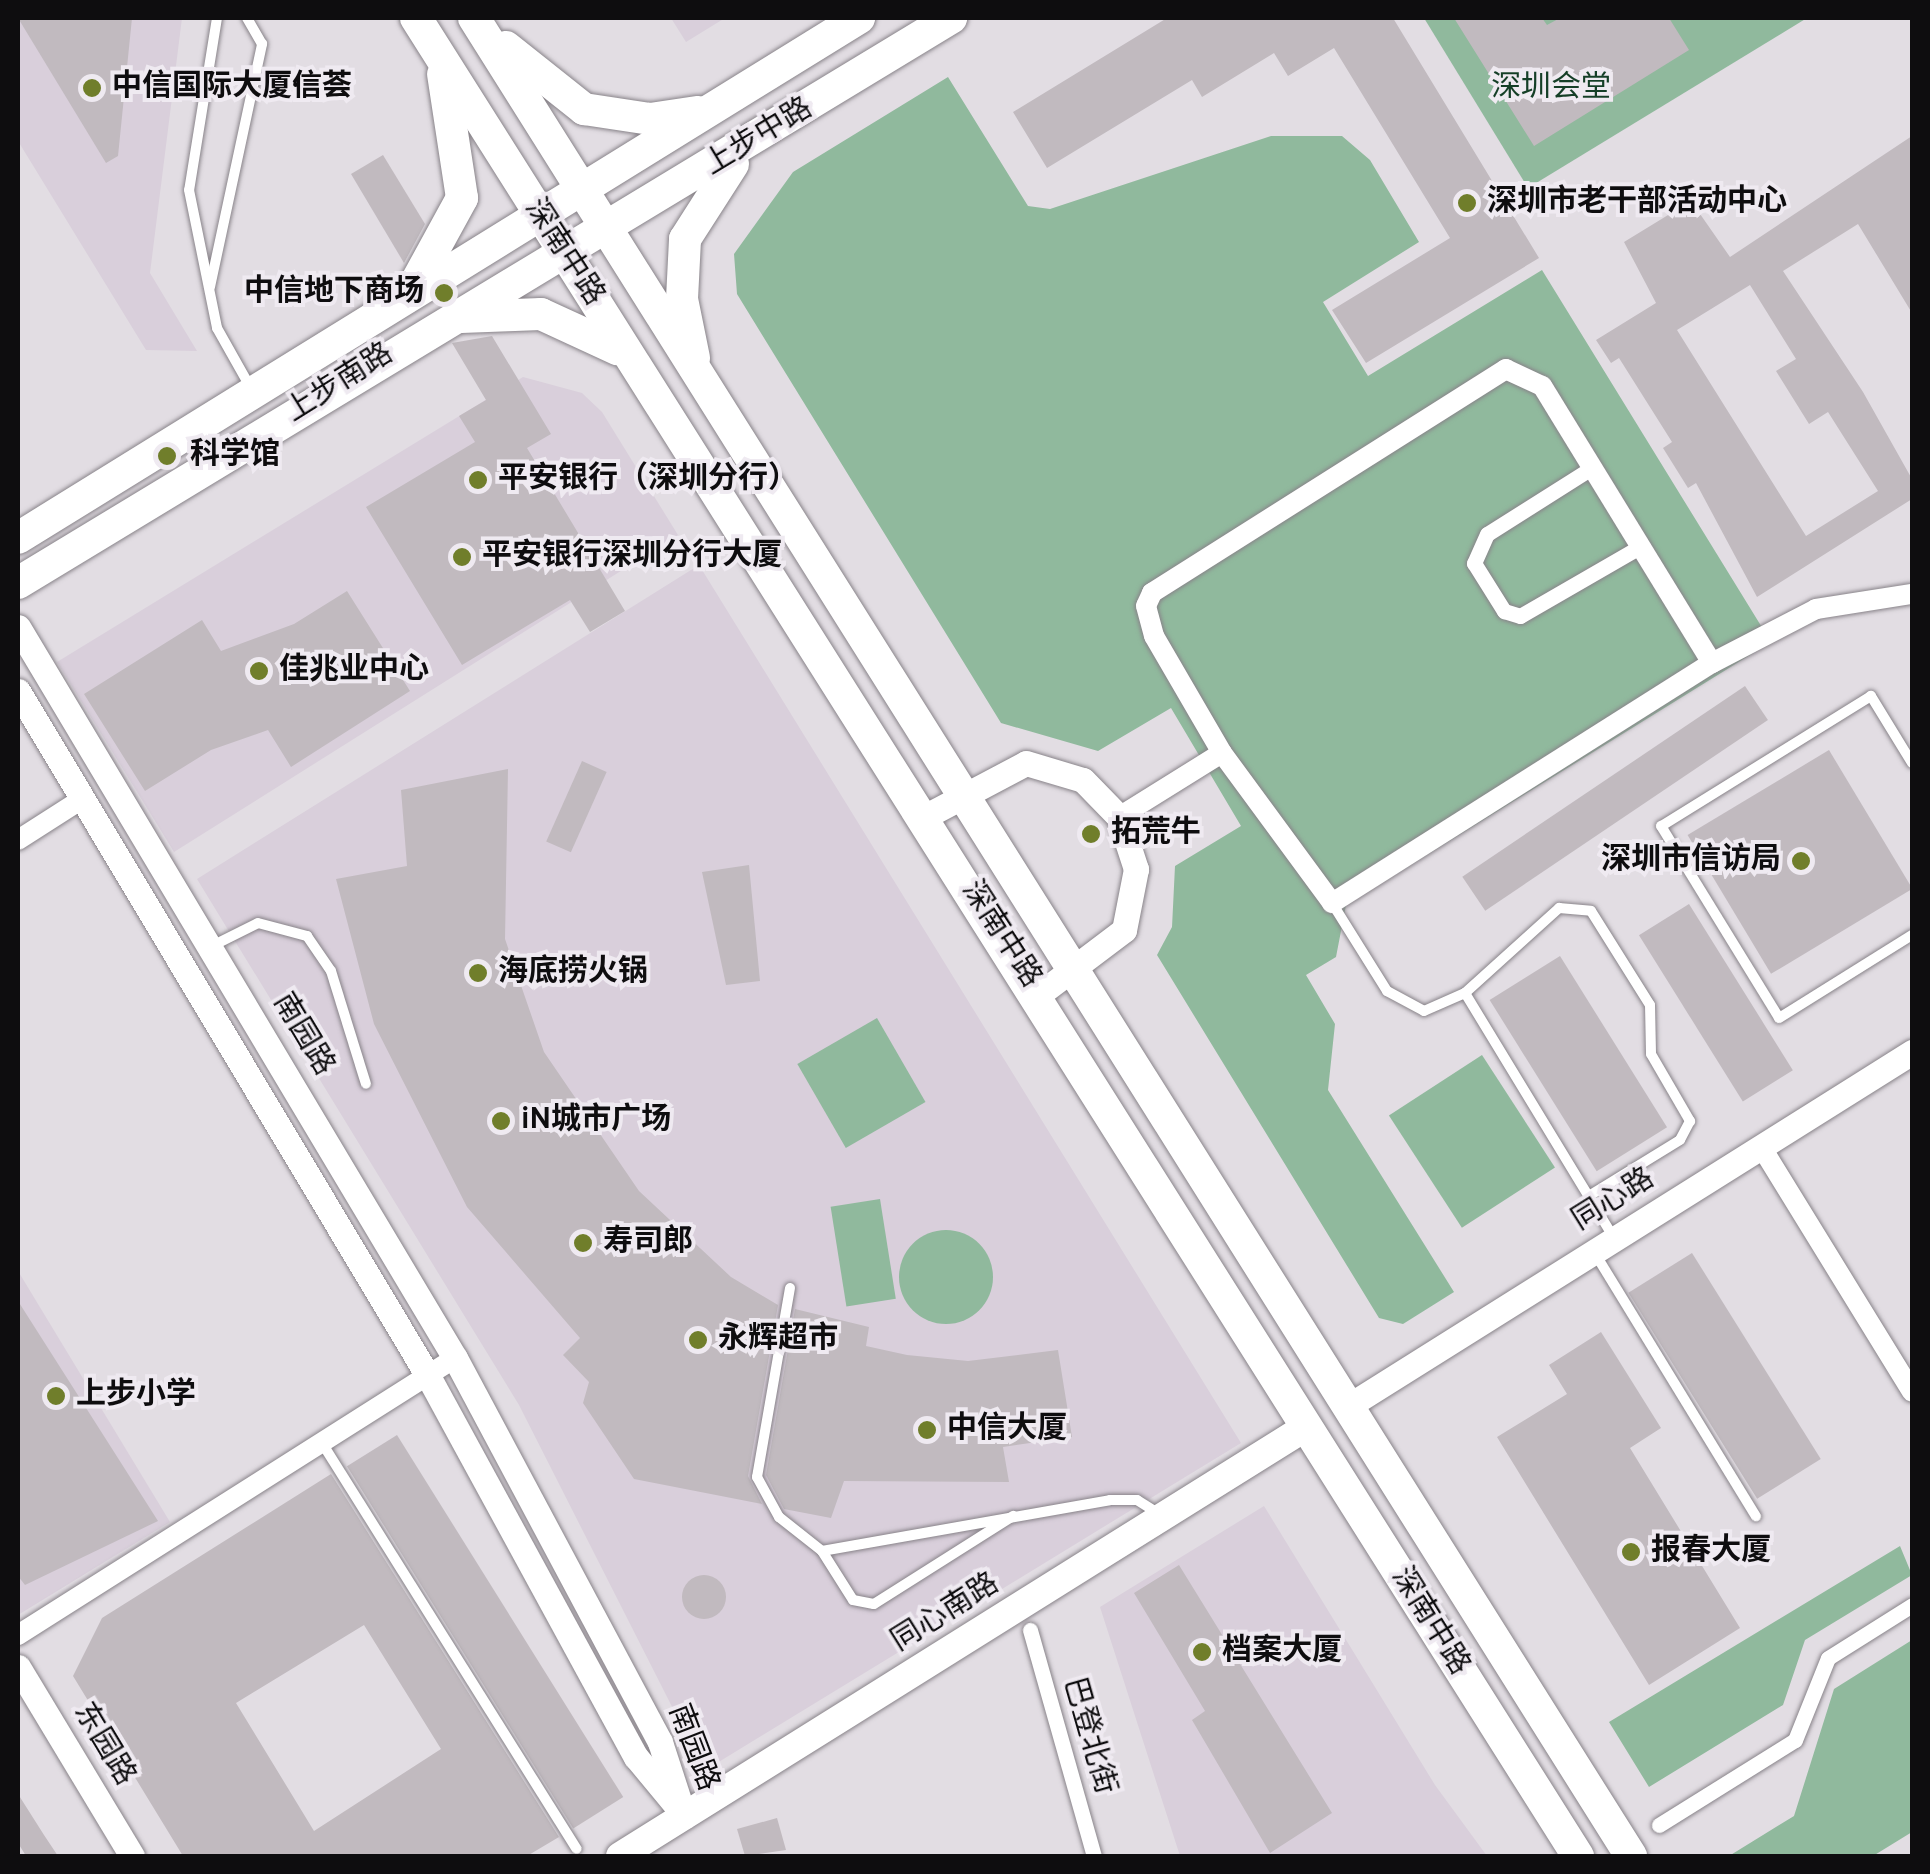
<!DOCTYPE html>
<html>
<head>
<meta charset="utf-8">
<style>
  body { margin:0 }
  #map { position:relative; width:1930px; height:1874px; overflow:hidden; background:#e2dde3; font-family:Overpass,"Noto Sans SC",sans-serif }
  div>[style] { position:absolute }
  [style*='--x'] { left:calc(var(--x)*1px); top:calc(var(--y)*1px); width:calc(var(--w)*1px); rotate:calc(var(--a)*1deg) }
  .built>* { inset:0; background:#d9cfdb }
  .green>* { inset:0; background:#90b99d; transform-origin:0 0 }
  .round { border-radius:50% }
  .building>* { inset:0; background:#c1babf; transform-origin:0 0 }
  .roads { filter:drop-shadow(0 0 2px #888389) drop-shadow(0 0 2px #888389) }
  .service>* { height:10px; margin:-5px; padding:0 5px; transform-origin:5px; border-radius:5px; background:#fff }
  .pedestrian>* { height:15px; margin:-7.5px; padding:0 7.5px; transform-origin:7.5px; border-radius:7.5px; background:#fff }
  .minor>* { height:20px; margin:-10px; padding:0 10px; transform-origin:10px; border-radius:10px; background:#fff }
  .tertiary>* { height:25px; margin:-12.5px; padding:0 12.5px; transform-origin:12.5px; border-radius:12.5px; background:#fff }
  .secondary>* { height:28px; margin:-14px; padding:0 14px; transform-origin:14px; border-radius:14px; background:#fff }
  .primary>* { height:32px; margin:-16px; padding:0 16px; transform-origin:16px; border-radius:16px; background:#fff }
  .dots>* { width:28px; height:28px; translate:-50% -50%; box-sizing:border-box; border:5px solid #efeaf1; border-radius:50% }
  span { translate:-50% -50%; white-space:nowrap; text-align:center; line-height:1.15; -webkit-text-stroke:8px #efeaf1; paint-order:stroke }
  .poi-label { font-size:30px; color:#0e0d0f; font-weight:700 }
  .left { translate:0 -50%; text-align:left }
  .right { translate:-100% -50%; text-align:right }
  .park-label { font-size:30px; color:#153f27 }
  .street-label { font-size:30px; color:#0e0d0f }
  .frame { position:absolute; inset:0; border:20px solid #0e0d0f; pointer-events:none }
</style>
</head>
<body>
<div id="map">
  <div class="built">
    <div style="clip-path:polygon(18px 18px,182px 18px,150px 273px,197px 351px,146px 350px,18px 141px)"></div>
    <div style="clip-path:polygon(671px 18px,725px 18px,686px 42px)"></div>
    <div style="clip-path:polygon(523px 377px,582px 393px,602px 412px,678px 535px,174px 852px,57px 662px)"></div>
    <div style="clip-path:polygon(699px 565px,1241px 1443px,717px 1763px,695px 1752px,519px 1405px,197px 879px)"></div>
    <div style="clip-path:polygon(18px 1271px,170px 1522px,18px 1615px)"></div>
    <div style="clip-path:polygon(1264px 1506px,1435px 1785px,1487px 1856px,1180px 1856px,1100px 1607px)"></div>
  </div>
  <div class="green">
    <div style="clip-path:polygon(1424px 18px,1807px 18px,1528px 188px)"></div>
    <div style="clip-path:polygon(948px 77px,1028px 206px,1050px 209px,1271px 136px,1342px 136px,1370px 160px,1419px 242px,1323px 302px,1368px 376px,1542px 270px,1771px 642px,1346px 905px,1336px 957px,1306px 975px,1335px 1024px,1328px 1090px,1454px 1292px,1403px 1324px,1379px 1318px,1157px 955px,1172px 927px,1175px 866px,1241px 826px,1171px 708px,1098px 751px,1001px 723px,737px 294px,734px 254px,793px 172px)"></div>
    <div style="left:877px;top:1018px;width:97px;height:92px;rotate:60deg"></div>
    <div style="left:1482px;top:1055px;width:134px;height:111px;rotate:57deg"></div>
    <div style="left:880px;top:1199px;width:101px;height:50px;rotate:81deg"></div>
    <div class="round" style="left:899px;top:1230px;width:94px;height:94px"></div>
    <div style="clip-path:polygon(1900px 1546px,1912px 1575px,1805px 1640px,1783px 1705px,1649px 1787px,1609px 1722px)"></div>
    <div style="clip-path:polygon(1912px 1640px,1912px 1832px,1873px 1856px,1729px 1856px,1794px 1816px,1834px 1689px)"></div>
  </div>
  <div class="building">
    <div style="clip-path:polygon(18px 18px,132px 18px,118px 156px,106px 163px)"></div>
    <div style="clip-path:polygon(1167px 18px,1393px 18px,1539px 258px,1366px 363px,1332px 310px,1450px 238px,1334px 48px,1288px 76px,1274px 53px,1202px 97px,1192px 80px,1047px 168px,1013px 112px)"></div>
    <div style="clip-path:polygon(1454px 18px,1542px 18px,1547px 25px,1560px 18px,1669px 18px,1689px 50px,1534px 146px)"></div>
    <div style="clip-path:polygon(evenodd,1912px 136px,1912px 313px,1858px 224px,1783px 271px,1863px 392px,1912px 479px,1912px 499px,1757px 597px,1696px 483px,1688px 488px,1663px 448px,1672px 442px,1619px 358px,1611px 363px,1596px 340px,1656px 303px,1624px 242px,1691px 201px,1730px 257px,1912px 136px,1750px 285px,1796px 359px,1776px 371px,1809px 424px,1828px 412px,1878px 491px,1806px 536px,1677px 330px,1750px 285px)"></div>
    <div style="clip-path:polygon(383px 155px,425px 224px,404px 263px,351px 174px)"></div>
    <div style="clip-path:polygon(492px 336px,551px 434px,527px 448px,625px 611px,590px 632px,570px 600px,462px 665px,366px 507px,475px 442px,459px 416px,486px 400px,452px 343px)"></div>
    <div style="clip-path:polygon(347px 591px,410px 691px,291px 767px,268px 730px,211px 750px,145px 791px,84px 694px,202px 620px,221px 651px,294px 624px)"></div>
    <div style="left:1745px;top:686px;width:41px;height:341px;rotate:56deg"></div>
    <div style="left:1829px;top:750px;width:162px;height:165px;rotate:59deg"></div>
    <div style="left:582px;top:761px;width:27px;height:88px;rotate:24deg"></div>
    <div style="clip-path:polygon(508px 769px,505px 939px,544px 1052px,639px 1191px,731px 1277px,778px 1305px,748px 1476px,762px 1504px,634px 1479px,583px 1403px,589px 1382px,563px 1355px,580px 1338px,467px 1207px,374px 1024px,336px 879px,407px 866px,401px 790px)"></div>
    <div style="clip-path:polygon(749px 865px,760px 981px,726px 985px,702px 872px)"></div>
    <div style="left:1689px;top:904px;width:196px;height:59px;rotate:58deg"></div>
    <div style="left:1560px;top:956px;width:202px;height:83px;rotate:58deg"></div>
    <div style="left:1692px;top:1253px;width:243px;height:75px;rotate:58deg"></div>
    <div style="clip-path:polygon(18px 1301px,158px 1521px,25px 1585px,18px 1576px)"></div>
    <div style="clip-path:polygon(795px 1309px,869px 1327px,866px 1346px,907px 1355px,968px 1361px,1058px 1350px,1072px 1437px,1003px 1447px,1009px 1482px,844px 1481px,831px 1518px,784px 1509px,766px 1475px)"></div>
    <div style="clip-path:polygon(1601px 1332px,1661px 1428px,1630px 1448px,1740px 1628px,1649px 1685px,1497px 1437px,1567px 1394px,1549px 1365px)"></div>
    <div style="left:397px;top:1435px;width:427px;height:59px;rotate:58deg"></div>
    <div style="clip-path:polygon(evenodd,331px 1474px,559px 1837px,527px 1856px,183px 1856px,73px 1676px,102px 1618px,331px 1474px,364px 1625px,441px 1749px,314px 1831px,236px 1703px,364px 1625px)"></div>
    <div style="clip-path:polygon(1179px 1565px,1332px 1813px,1270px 1853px,1192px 1720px,1205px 1711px,1134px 1593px)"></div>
    <div class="round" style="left:682px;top:1575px;width:44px;height:44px"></div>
    <div style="clip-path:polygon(18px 1794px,44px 1835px,58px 1856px,26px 1856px,18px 1843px)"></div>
    <div style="clip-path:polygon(777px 1818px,786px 1850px,745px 1856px,737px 1829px)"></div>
  </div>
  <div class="roads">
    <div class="service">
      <div style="--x:217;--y:18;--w:174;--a:99.2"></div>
      <div style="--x:189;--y:190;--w:141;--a:78.5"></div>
      <div style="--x:217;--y:328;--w:71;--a:60.6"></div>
      <div style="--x:210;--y:287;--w:249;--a:-77.9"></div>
      <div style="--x:262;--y:44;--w:30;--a:-120"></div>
      <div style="--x:1912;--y:763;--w:79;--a:-121.5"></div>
      <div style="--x:1871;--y:696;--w:247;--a:148.2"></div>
      <div style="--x:1661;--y:826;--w:225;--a:58.4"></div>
      <div style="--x:1779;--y:1018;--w:157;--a:-32"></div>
      <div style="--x:1332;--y:903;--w:104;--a:58"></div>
      <div style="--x:1387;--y:991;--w:42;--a:28.4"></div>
      <div style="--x:1424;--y:1011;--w:45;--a:-23.7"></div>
      <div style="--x:1465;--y:993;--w:127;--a:-42.1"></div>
      <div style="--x:1559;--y:908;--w:32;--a:5"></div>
      <div style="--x:1591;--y:911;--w:111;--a:57.9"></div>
      <div style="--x:1650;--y:1005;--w:49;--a:88.8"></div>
      <div style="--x:1651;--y:1054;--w:78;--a:59.8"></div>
      <div style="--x:1690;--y:1121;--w:21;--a:118"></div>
      <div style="--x:1680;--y:1140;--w:107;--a:148.4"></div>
      <div style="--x:212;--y:946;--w:51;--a:-26.6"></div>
      <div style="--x:258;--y:923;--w:51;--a:14.9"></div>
      <div style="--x:307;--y:936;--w:42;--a:55.6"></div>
      <div style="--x:331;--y:971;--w:118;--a:72.8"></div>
      <div style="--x:1465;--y:993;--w:285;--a:58.7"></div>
      <div style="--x:1594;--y:1252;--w:310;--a:58.5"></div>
      <div style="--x:790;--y:1288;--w:192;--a:99.9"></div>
      <div style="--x:757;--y:1477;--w:46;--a:61.2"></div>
      <div style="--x:779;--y:1517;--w:55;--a:38.3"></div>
      <div style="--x:822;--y:1551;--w:58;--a:57.7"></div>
      <div style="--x:853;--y:1600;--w:21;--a:11"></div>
      <div style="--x:874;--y:1604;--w:165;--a:-32.3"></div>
      <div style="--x:322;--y:1443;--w:479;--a:57.9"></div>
      <div style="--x:822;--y:1551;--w:292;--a:-10"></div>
      <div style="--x:1110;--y:1500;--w:27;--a:0"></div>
      <div style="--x:1137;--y:1500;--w:31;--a:32"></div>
    </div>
    <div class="pedestrian">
      <div style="--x:1593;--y:467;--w:125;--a:147.7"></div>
      <div style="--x:1487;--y:534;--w:32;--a:114"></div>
      <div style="--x:1474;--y:563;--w:57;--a:58"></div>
      <div style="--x:1504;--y:611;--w:17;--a:17"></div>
      <div style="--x:1520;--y:616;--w:140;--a:-30"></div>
      <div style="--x:1030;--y:1630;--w:235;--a:74.2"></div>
      <div style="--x:1659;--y:1825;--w:160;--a:-32"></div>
      <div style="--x:1795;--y:1740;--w:88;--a:-68.1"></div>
      <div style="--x:1828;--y:1658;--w:99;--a:-32.2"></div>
    </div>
    <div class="minor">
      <div style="--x:1712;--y:663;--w:117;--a:-27.4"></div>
      <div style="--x:1816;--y:609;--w:97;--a:-8.9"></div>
      <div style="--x:1119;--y:817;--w:121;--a:-31.9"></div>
      <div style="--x:1222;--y:753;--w:186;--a:53.7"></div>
      <div style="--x:1332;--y:903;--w:449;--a:-32.3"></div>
      <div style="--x:1712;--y:663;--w:325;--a:-121.5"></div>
      <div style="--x:1542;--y:386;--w:40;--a:-155"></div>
      <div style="--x:1506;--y:369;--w:419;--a:147.7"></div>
      <div style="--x:1152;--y:593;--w:14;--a:115"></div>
      <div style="--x:1146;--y:606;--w:31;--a:75"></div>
      <div style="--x:1154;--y:636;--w:135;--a:59.8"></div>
      <div style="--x:18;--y:840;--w:76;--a:-32.6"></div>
      <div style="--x:1762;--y:1148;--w:286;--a:58.4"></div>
      <div style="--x:18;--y:1635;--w:517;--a:-32.37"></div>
    </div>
    <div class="tertiary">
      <div style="--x:18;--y:627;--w:852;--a:59.13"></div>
      <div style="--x:455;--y:1358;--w:435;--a:61.9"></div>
      <div style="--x:660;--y:1742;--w:78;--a:72"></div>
      <div style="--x:18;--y:691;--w:798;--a:59.1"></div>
      <div style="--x:428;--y:1376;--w:434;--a:61.4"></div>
      <div style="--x:636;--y:1757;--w:61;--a:50.3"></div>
      <div style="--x:924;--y:817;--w:115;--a:-27.9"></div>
      <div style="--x:1026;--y:763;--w:59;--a:16.6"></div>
      <div style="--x:1083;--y:780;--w:52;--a:45.8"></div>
      <div style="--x:1119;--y:817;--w:55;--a:71.9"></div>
      <div style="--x:1136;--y:869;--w:62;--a:101.1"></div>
      <div style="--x:1124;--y:930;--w:108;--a:142.9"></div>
      <div style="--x:1350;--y:1405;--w:664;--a:-32.13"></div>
      <div style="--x:18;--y:1667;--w:221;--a:58.9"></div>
    </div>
    <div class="secondary">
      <div style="--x:620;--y:1856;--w:809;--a:-32.02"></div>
    </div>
    <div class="primary">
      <div style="--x:416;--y:18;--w:2175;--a:57.7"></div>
      <div style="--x:474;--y:18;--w:2172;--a:57.81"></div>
      <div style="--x:506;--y:47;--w:100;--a:38.5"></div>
      <div style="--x:584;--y:109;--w:67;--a:8.6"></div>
      <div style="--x:650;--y:119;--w:49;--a:-8.3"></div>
      <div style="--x:415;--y:284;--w:98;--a:-61.3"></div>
      <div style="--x:462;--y:198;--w:125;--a:-98.7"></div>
      <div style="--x:461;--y:317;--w:80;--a:-2.1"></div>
      <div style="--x:541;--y:314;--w:84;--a:24.7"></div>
      <div style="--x:694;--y:358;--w:60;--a:-101.5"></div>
      <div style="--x:682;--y:299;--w:60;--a:-87.1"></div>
      <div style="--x:685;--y:239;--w:89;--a:-57.4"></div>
      <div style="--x:18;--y:538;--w:989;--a:-31.73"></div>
      <div style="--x:18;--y:583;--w:1091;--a:-31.2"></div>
    </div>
  </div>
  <div class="dots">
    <div style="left:92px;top:88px;background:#707e2b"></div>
    <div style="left:1467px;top:203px;background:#707e2b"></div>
    <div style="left:444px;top:293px;background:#707e2b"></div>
    <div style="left:167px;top:456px;background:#707e2b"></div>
    <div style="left:478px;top:480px;background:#707e2b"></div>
    <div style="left:462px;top:557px;background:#707e2b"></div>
    <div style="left:259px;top:671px;background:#707e2b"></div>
    <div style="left:1091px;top:834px;background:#707e2b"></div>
    <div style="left:1801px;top:861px;background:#707e2b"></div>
    <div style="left:478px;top:973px;background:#707e2b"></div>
    <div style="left:501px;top:1121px;background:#707e2b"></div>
    <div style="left:583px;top:1243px;background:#707e2b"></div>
    <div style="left:698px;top:1340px;background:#707e2b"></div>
    <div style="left:56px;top:1396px;background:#707e2b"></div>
    <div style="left:927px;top:1430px;background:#707e2b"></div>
    <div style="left:1631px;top:1552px;background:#707e2b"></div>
    <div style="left:1202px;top:1652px;background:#707e2b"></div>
  </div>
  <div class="poi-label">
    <span class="left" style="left:112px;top:88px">中信国际大厦·信荟</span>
    <span class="left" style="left:1487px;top:203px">深圳市老干部活动中心</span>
    <span class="right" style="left:424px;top:293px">中信地下商场</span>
    <span class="left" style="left:190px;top:456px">科学馆</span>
    <span class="left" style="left:498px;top:480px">平安银行（深圳分行）</span>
    <span class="left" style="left:482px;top:557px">平安银行深圳分行大厦</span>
    <span class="left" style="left:279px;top:671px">佳兆业中心</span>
    <span class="left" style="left:1111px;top:834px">拓荒牛</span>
    <span class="right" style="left:1781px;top:861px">深圳市信访局</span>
    <span class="left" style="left:498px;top:973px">海底捞火锅</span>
    <span class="left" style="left:521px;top:1121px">iN城市广场</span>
    <span class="left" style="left:603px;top:1243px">寿司郎</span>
    <span class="left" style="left:718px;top:1340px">永辉超市</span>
    <span class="left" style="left:76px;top:1396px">上步小学</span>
    <span class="left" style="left:947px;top:1430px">中信大厦</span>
    <span class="left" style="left:1651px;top:1552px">报春大厦</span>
    <span class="left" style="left:1222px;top:1652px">档案大厦</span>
  </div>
  <div class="park-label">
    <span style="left:1551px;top:89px">深圳会堂</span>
  </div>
  <div class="street-label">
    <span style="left:759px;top:138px;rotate:-31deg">上步中路</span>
    <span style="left:563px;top:253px;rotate:57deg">深南中路</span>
    <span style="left:340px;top:384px;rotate:-32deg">上步南路</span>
    <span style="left:1000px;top:935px;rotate:57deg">深南中路</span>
    <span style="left:302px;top:1035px;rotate:59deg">南园路</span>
    <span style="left:1614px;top:1201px;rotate:-32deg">同心路</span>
    <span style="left:946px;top:1614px;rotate:-32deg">同心南路</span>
    <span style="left:1429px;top:1622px;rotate:58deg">深南中路</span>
    <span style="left:1088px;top:1736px;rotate:74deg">巴登北街</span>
    <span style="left:103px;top:1745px;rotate:59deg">东园路</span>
    <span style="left:692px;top:1748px;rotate:69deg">南园路</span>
  </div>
  <div class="frame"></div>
</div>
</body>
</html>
